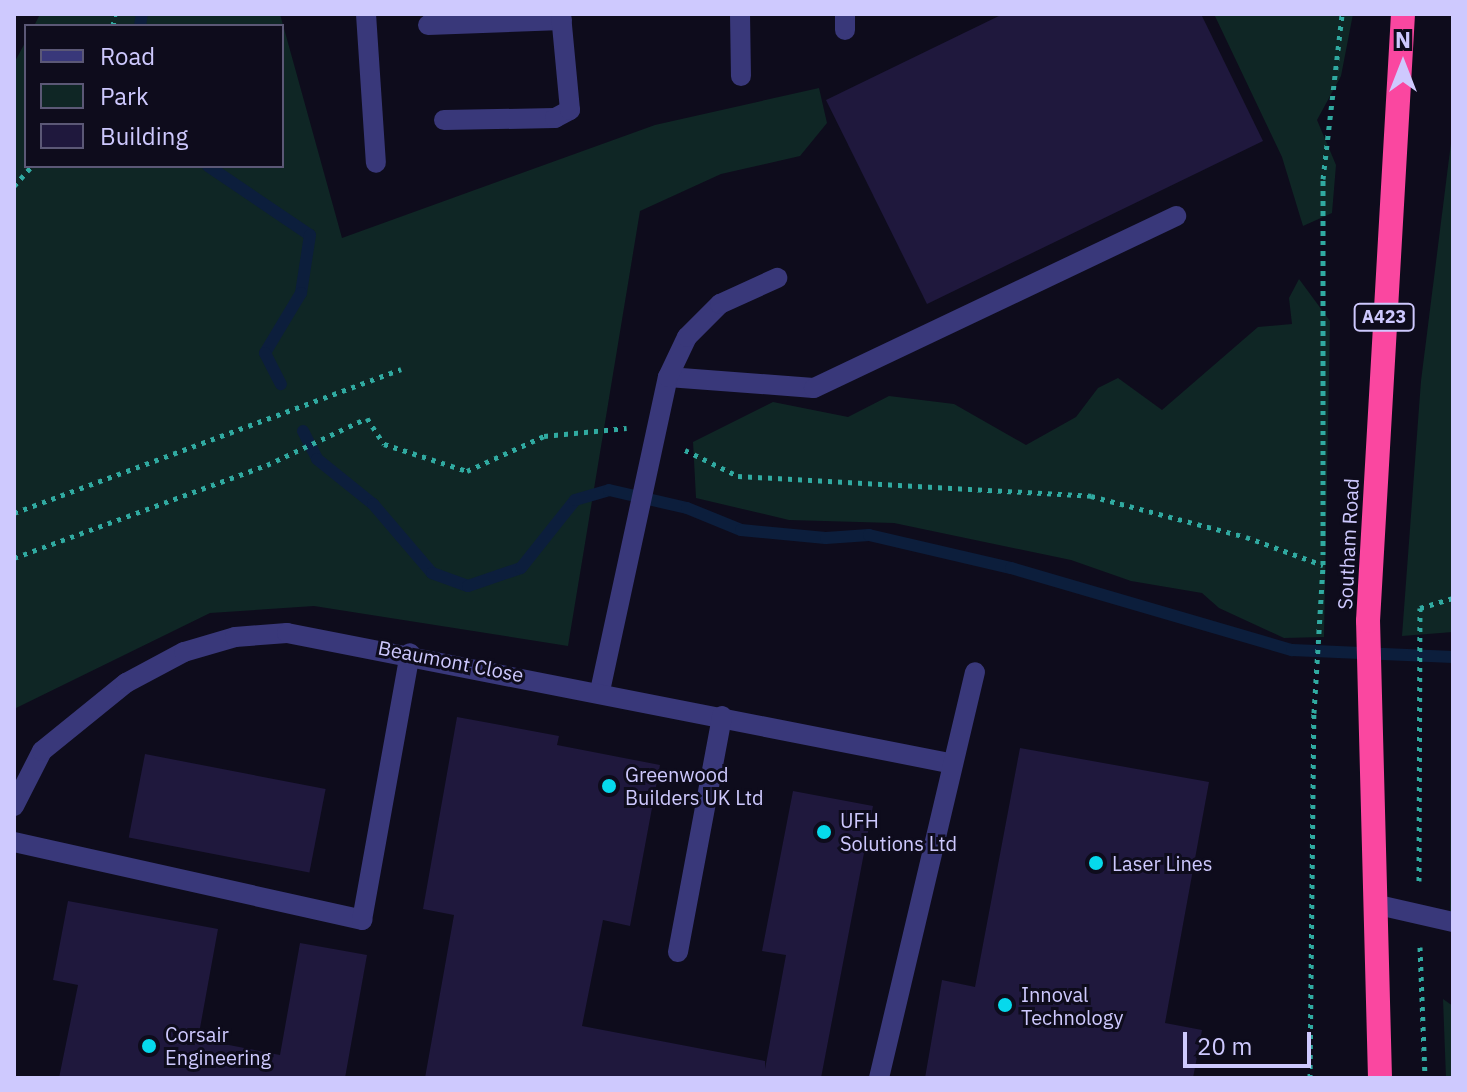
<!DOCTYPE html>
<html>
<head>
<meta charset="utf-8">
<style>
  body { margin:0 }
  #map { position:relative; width:1467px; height:1092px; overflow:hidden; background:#0e0c1c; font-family:"IBM Plex Sans",sans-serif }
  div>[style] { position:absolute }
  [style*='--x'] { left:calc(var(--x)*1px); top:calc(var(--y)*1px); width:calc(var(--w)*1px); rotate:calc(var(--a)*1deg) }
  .green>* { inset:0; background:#0f2625 }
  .stream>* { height:12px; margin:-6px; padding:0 6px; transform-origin:6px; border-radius:6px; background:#0c1e3c }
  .building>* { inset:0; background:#1f183d; transform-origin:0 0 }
  .path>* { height:5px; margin-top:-2.5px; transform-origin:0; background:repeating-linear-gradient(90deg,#30aaa1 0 4px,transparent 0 10px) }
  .minor>* { height:20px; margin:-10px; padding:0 10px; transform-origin:10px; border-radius:10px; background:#39387a }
  .highway>* { height:24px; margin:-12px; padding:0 12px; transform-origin:12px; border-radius:12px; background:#fa47a0 }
  .dots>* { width:22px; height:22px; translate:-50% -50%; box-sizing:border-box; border:4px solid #0e0c1c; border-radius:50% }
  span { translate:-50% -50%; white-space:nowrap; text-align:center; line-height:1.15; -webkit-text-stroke:6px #0e0c1c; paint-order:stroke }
  .shield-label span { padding:2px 6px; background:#0e0c1c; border:2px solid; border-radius:6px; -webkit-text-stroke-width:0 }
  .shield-label { font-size:18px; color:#cec9fe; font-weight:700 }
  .street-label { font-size:20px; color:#cec9fe }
  .poi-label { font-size:20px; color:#cec9fe }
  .left { translate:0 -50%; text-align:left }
  .frame { position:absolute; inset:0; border:16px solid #cec9fe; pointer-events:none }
  .legend { position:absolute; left:24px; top:24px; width:260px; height:144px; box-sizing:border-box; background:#0e0c1c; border:2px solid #5b5876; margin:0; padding:10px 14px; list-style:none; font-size:24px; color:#cec9fe }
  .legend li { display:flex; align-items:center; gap:16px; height:40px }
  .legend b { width:40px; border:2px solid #5b5876 }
  .north { position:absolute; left:1363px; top:24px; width:80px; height:80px; -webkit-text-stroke:6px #0e0c1c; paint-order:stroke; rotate:0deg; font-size:22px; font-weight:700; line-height:32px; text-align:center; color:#cec9fe }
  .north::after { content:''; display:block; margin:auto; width:28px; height:36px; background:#cec9fe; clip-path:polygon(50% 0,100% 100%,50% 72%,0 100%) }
  .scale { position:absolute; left:1183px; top:1032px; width:128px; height:36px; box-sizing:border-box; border:4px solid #cec9fe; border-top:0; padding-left:10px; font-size:24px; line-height:28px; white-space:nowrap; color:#cec9fe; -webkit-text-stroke:6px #0e0c1c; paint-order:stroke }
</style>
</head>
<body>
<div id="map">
  <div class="green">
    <div style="clip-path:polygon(40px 14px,280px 14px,342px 238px,655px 125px,819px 88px,827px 123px,800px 156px,721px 174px,640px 211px,568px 646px,314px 606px,210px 613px,14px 709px,14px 63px,26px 41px,26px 166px,282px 166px,282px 26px,34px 26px)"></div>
    <div style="clip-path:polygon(1214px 14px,1353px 14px,1341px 76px,1317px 120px,1336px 165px,1332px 213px,1303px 226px,1282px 157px)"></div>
    <div style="clip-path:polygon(1453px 127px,1453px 632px,1402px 636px,1421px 381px)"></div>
    <div style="clip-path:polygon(1299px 279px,1330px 321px,1324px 637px,1284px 638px,1219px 608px,1202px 593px,1131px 581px,1071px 560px,894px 523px,789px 520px,696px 498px,693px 442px,773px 402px,848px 417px,889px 396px,954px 404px,1026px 445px,1076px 417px,1098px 388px,1118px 378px,1162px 410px,1258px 327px,1292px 324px,1289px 298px)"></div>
    <div style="clip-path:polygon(1451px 673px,1453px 674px,1453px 912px,1450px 912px)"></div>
    <div style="clip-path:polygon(1443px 999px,1453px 1006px,1453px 1078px,1446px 1078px)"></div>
  </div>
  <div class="stream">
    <div style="--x:140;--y:26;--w:12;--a:-81"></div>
    <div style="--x:208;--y:166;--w:123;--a:34.1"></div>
    <div style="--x:310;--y:235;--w:59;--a:98.8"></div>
    <div style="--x:301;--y:293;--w:70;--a:121"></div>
    <div style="--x:265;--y:353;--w:35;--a:63"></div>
    <div style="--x:303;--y:431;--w:31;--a:63"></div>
    <div style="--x:317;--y:459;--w:72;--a:38.8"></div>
    <div style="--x:373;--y:504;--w:91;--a:49.5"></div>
    <div style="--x:432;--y:573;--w:38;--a:20"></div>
    <div style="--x:468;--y:586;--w:56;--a:-18.8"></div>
    <div style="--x:521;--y:568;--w:87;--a:-51.5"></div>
    <div style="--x:575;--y:500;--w:35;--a:-16"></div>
    <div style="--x:609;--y:490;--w:80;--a:13"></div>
    <div style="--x:687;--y:508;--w:58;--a:22.2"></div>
    <div style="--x:741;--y:530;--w:85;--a:5.4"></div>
    <div style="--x:826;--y:538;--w:43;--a:-4"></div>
    <div style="--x:869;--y:535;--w:146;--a:13.1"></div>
    <div style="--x:1011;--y:568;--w:293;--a:16.3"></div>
    <div style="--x:1292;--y:650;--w:161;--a:2.5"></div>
  </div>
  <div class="building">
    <div style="clip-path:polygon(1003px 14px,1201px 14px,1263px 141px,927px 304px,826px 100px)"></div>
    <div style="clip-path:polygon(457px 717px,559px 736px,557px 745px,660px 765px,630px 926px,603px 920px,582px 1026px,765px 1061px,765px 1069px,786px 955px,762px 951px,793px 791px,873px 806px,821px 1078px,425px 1078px,454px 915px,423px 909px)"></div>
    <div style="clip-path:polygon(1020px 748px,1209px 782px,1165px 1023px,1202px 1030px,1193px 1078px,925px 1078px,942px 980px,975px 987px)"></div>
    <div style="left:145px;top:754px;width:184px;height:85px;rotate:11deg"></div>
    <div style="clip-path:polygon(68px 901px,218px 929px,198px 1039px,280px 1055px,300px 943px,367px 955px,345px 1078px,59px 1078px,78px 985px,53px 980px)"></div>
  </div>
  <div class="path">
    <div style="--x:113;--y:26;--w:12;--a:-81"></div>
    <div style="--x:14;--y:186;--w:27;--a:-48"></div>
    <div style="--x:685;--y:450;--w:59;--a:26.1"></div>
    <div style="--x:738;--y:476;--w:354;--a:3.2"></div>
    <div style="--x:1091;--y:496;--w:160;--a:14.8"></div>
    <div style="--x:1246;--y:537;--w:82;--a:20"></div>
    <div style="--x:14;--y:513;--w:413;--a:-20.4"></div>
    <div style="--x:14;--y:558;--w:270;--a:-20.2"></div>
    <div style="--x:267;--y:465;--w:110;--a:-25.2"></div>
    <div style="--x:367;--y:418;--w:31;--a:57"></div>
    <div style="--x:384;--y:444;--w:87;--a:18"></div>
    <div style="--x:467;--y:471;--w:85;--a:-24.4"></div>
    <div style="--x:544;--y:436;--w:83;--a:-5.5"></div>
    <div style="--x:1419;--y:881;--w:273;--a:-89.8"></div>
    <div style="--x:1420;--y:608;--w:34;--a:-17"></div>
    <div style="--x:1420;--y:947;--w:131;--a:87.8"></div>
    <div style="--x:1310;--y:1078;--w:365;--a:-89.4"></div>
    <div style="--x:1314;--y:713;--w:148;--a:-86.5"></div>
    <div style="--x:1323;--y:565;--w:386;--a:-90"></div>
    <div style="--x:1323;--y:179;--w:166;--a:-83.4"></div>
  </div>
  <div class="minor">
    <div style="--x:366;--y:14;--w:149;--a:86.2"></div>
    <div style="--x:740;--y:14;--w:62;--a:89.1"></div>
    <div style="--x:845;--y:14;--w:16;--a:90"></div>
    <div style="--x:428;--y:25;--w:134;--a:-2.1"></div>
    <div style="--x:444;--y:120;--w:111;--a:-1"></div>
    <div style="--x:555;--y:118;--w:17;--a:-28"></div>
    <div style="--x:570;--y:110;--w:96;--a:-95.4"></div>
    <div style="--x:668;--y:377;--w:146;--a:4.3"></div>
    <div style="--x:814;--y:388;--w:401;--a:-25.4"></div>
    <div style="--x:600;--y:691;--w:321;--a:-77.8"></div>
    <div style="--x:668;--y:377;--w:44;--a:-64.6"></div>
    <div style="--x:687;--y:337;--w:47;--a:-45"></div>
    <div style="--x:720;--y:304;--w:63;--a:-24.5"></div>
    <div style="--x:14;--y:806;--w:62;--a:-63"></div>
    <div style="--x:42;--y:751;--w:108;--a:-39"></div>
    <div style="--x:126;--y:683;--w:66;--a:-28.1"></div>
    <div style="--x:184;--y:652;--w:53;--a:-16.4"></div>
    <div style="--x:235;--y:637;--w:52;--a:-4.4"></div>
    <div style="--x:287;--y:633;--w:675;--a:11.11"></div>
    <div style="--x:14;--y:842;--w:357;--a:12.6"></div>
    <div style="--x:362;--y:920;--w:271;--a:-79.8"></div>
    <div style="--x:1374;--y:904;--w:81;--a:12.8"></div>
    <div style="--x:678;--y:952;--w:240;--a:-79.4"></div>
    <div style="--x:879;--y:1078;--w:417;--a:-76.7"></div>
  </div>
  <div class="highway">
    <div style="--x:1380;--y:1078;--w:457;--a:-91.5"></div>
    <div style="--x:1368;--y:621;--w:608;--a:-86.7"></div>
  </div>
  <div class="dots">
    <div style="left:609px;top:786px;background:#06d9ec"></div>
    <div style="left:824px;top:832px;background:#06d9ec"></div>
    <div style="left:1096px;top:863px;background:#06d9ec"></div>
    <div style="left:1005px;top:1005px;background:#06d9ec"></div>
    <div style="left:149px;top:1046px;background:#06d9ec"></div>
  </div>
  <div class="shield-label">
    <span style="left:1384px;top:317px">A423</span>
  </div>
  <div class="street-label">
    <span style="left:1348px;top:544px;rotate:-87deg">Southam Road</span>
    <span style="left:451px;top:661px;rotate:11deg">Beaumont Close</span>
  </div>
  <div class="poi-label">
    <span class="left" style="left:625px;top:786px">Greenwood<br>Builders UK Ltd</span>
    <span class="left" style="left:840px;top:832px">UFH<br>Solutions Ltd</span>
    <span class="left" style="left:1112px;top:863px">Laser Lines</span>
    <span class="left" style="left:1021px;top:1006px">Innoval<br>Technology</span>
    <span class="left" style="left:165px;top:1046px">Corsair<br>Engineering</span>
  </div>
  <div class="frame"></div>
  <ul class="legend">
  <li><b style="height:10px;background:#39387a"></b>Road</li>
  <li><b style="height:22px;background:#0f2625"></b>Park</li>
  <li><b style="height:22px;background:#1f183d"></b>Building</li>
  </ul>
  <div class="north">N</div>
  <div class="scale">20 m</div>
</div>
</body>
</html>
